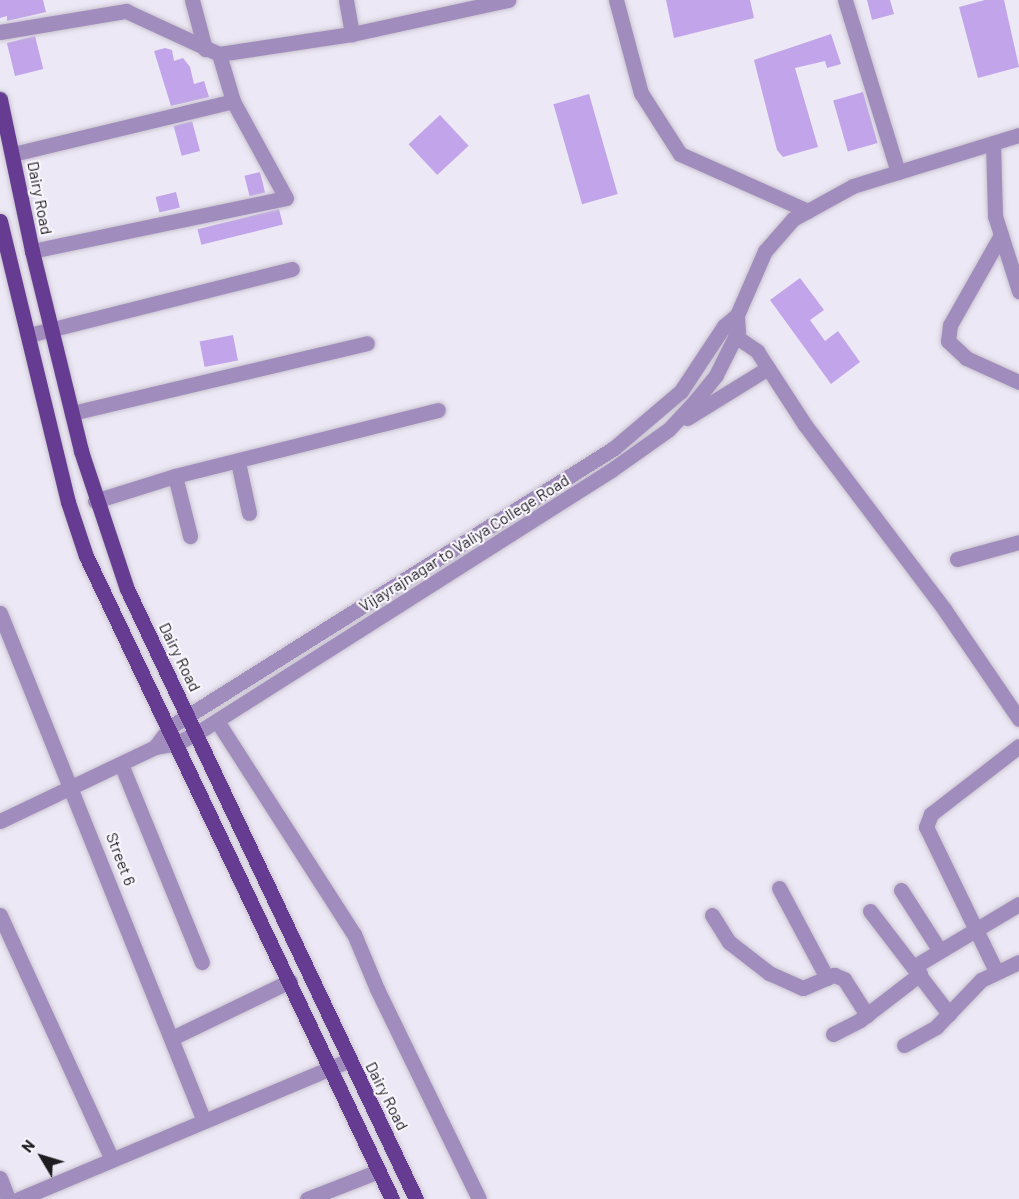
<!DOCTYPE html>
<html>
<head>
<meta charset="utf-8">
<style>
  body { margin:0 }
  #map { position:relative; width:1019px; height:1199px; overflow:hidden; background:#ede8f5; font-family:Barlow,sans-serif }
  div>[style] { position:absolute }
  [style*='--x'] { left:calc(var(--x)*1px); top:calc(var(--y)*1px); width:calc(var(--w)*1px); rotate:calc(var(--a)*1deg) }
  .building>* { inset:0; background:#c1a4e9; transform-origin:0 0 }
  .roads { filter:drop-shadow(0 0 2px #c8c3cf) drop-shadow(0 0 2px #c8c3cf) }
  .minor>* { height:15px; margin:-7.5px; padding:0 7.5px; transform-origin:7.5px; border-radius:7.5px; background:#a18dbd }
  .major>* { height:15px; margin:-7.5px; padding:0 7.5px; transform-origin:7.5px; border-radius:7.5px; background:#653c91 }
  span { translate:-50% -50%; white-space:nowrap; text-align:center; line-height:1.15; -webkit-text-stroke:4.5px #f9f6fe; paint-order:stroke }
  .street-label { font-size:16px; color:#1e1c20 }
  .north { position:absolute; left:12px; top:1127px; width:60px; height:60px; -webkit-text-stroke:4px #f9f6fe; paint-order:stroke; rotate:308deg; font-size:16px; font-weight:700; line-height:24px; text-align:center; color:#1e1c20 }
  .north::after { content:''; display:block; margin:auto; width:21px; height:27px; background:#1e1c20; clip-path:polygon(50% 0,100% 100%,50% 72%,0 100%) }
</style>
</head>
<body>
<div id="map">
  <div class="building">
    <div style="clip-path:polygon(0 0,43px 0,46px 12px,7px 21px,7px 16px,0 18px)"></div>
    <div style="clip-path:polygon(666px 0,750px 0,754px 18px,674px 38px)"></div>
    <div style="clip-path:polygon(867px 0,890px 0,894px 14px,872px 20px)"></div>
    <div style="clip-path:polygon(985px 0,1004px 0,1019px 67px,978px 78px,959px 7px)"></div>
    <div style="clip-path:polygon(831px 34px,841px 64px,827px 68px,825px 61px,795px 68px,818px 147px,783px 157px,777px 150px,754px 60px)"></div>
    <div style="left:35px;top:36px;width:34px;height:29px;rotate:76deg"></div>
    <div style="clip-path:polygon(165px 48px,172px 50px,174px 61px,183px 58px,190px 67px,194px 84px,204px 81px,209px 97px,171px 106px,154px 51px)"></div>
    <div style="left:863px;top:92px;width:53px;height:31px;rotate:74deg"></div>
    <div style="left:589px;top:94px;width:104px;height:37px;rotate:74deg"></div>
    <div style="left:440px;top:115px;width:42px;height:43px;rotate:47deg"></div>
    <div style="left:192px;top:121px;width:31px;height:19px;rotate:75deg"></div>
    <div style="left:260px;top:172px;width:21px;height:16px;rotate:76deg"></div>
    <div style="left:176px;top:192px;width:16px;height:21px;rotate:76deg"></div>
    <div style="left:279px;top:209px;width:16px;height:84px;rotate:76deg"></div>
    <div style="clip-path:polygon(800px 278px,824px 310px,810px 320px,825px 341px,838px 331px,860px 362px,831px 384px,770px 300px)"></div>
    <div style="left:233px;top:335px;width:26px;height:34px;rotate:79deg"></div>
  </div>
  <div class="roads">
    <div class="minor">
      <div style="--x:192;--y:0;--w:51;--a:75.1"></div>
      <div style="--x:346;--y:0;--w:35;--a:80"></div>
      <div style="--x:616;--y:0;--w:96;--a:75"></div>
      <div style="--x:641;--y:93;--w:72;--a:57.4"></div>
      <div style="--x:680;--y:154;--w:140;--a:24"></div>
      <div style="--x:845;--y:0;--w:180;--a:72.9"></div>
      <div style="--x:0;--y:32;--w:128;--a:-9.5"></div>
      <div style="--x:126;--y:11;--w:102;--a:24.8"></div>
      <div style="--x:219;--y:54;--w:134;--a:-8.6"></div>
      <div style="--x:352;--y:34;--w:160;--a:-12.3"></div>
      <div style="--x:993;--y:143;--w:73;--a:88.4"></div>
      <div style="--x:995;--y:216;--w:79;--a:72.3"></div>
      <div style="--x:13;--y:154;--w:226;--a:-13.5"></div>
      <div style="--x:1001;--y:235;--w:103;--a:119.5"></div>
      <div style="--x:950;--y:325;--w:16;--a:97"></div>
      <div style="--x:948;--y:341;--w:25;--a:43"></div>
      <div style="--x:966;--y:358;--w:58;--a:24.4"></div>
      <div style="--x:32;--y:251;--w:259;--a:-11.8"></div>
      <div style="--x:286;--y:198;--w:111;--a:-118.7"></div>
      <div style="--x:233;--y:101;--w:49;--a:-106.6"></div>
      <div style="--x:29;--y:335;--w:271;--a:-14.1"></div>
      <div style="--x:735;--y:336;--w:27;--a:34"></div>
      <div style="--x:757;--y:351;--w:88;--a:57"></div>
      <div style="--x:805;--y:425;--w:231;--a:52.9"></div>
      <div style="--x:944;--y:609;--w:133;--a:55.7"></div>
      <div style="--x:72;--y:413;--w:303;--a:-13.3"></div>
      <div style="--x:687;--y:418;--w:95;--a:-31.7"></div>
      <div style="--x:238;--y:462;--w:52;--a:77.8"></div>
      <div style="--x:175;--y:476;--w:62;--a:76"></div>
      <div style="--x:95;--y:501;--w:84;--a:-17.4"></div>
      <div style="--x:175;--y:476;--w:271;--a:-14.1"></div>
      <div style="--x:957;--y:559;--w:64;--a:-15.3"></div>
      <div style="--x:0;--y:613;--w:547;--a:68.12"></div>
      <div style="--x:217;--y:721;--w:253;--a:57.3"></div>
      <div style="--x:354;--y:934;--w:60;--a:67.3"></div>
      <div style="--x:377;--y:989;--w:233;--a:64.1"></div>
      <div style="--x:155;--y:747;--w:25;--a:-53"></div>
      <div style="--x:170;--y:727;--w:524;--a:-32.14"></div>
      <div style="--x:614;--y:448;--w:88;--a:-40.4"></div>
      <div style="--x:681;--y:391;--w:78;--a:-56.5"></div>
      <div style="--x:724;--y:326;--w:17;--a:-40"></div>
      <div style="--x:737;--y:315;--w:70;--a:-66.4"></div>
      <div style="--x:765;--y:251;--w:43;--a:-48.8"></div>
      <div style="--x:793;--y:219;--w:68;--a:-28.8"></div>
      <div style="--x:853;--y:186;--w:174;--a:-17.1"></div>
      <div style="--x:121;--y:764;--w:214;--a:67.8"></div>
      <div style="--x:0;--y:821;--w:172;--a:-25.5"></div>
      <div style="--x:155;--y:747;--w:22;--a:-10"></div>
      <div style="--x:177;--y:743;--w:22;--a:-27"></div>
      <div style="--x:197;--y:733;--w:489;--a:-32.4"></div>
      <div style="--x:610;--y:471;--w:72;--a:-35.4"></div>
      <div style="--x:669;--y:429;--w:40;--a:-47"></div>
      <div style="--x:696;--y:400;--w:32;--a:-51"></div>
      <div style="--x:716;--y:375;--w:49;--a:-63.4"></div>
      <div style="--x:738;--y:331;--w:16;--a:-94"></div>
      <div style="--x:779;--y:888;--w:102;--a:61.9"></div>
      <div style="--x:901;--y:890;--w:72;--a:57.4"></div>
      <div style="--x:870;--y:911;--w:130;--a:52.5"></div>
      <div style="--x:0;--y:915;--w:269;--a:65.4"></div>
      <div style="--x:712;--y:915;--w:32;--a:58"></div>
      <div style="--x:729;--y:942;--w:51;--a:37.8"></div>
      <div style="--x:769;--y:973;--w:37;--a:24"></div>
      <div style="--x:803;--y:988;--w:34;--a:-23"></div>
      <div style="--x:834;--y:975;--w:11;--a:22"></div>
      <div style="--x:844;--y:979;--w:43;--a:57.4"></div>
      <div style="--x:915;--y:966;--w:121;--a:-30.8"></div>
      <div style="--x:996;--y:971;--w:160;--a:-115.9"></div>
      <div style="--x:926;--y:827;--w:14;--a:-69"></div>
      <div style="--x:931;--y:814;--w:111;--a:-37.7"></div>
      <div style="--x:833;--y:1034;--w:30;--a:-27"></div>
      <div style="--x:860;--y:1020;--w:76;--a:-37.5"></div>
      <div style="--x:172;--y:1038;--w:131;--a:-25.8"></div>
      <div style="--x:904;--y:1045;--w:37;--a:-29"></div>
      <div style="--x:936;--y:1027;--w:65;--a:-46.2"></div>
      <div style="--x:981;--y:980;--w:42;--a:-25.3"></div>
      <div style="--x:0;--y:1178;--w:22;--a:69"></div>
      <div style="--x:19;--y:1199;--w:358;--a:-22.8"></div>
      <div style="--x:307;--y:1199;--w:77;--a:-21.3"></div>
    </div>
    <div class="major">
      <div style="--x:0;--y:99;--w:155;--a:78.1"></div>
      <div style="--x:32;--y:251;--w:206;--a:76.2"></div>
      <div style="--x:81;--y:451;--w:145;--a:71.6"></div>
      <div style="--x:127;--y:589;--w:675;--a:64.65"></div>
      <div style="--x:0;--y:221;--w:289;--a:76.4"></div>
      <div style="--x:68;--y:502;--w:57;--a:71.6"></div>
      <div style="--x:86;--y:556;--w:712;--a:64.55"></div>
    </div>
  </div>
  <div class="street-label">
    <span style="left:40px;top:198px;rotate:79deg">Dairy Road</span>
    <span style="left:464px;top:543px;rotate:-32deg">Vijayrajnagar to Valiya College Road</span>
    <span style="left:180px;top:657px;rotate:64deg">Dairy Road</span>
    <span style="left:121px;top:859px;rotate:69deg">Street 6</span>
    <span style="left:387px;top:1096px;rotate:63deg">Dairy Road</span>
  </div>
  <div class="north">N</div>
</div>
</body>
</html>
